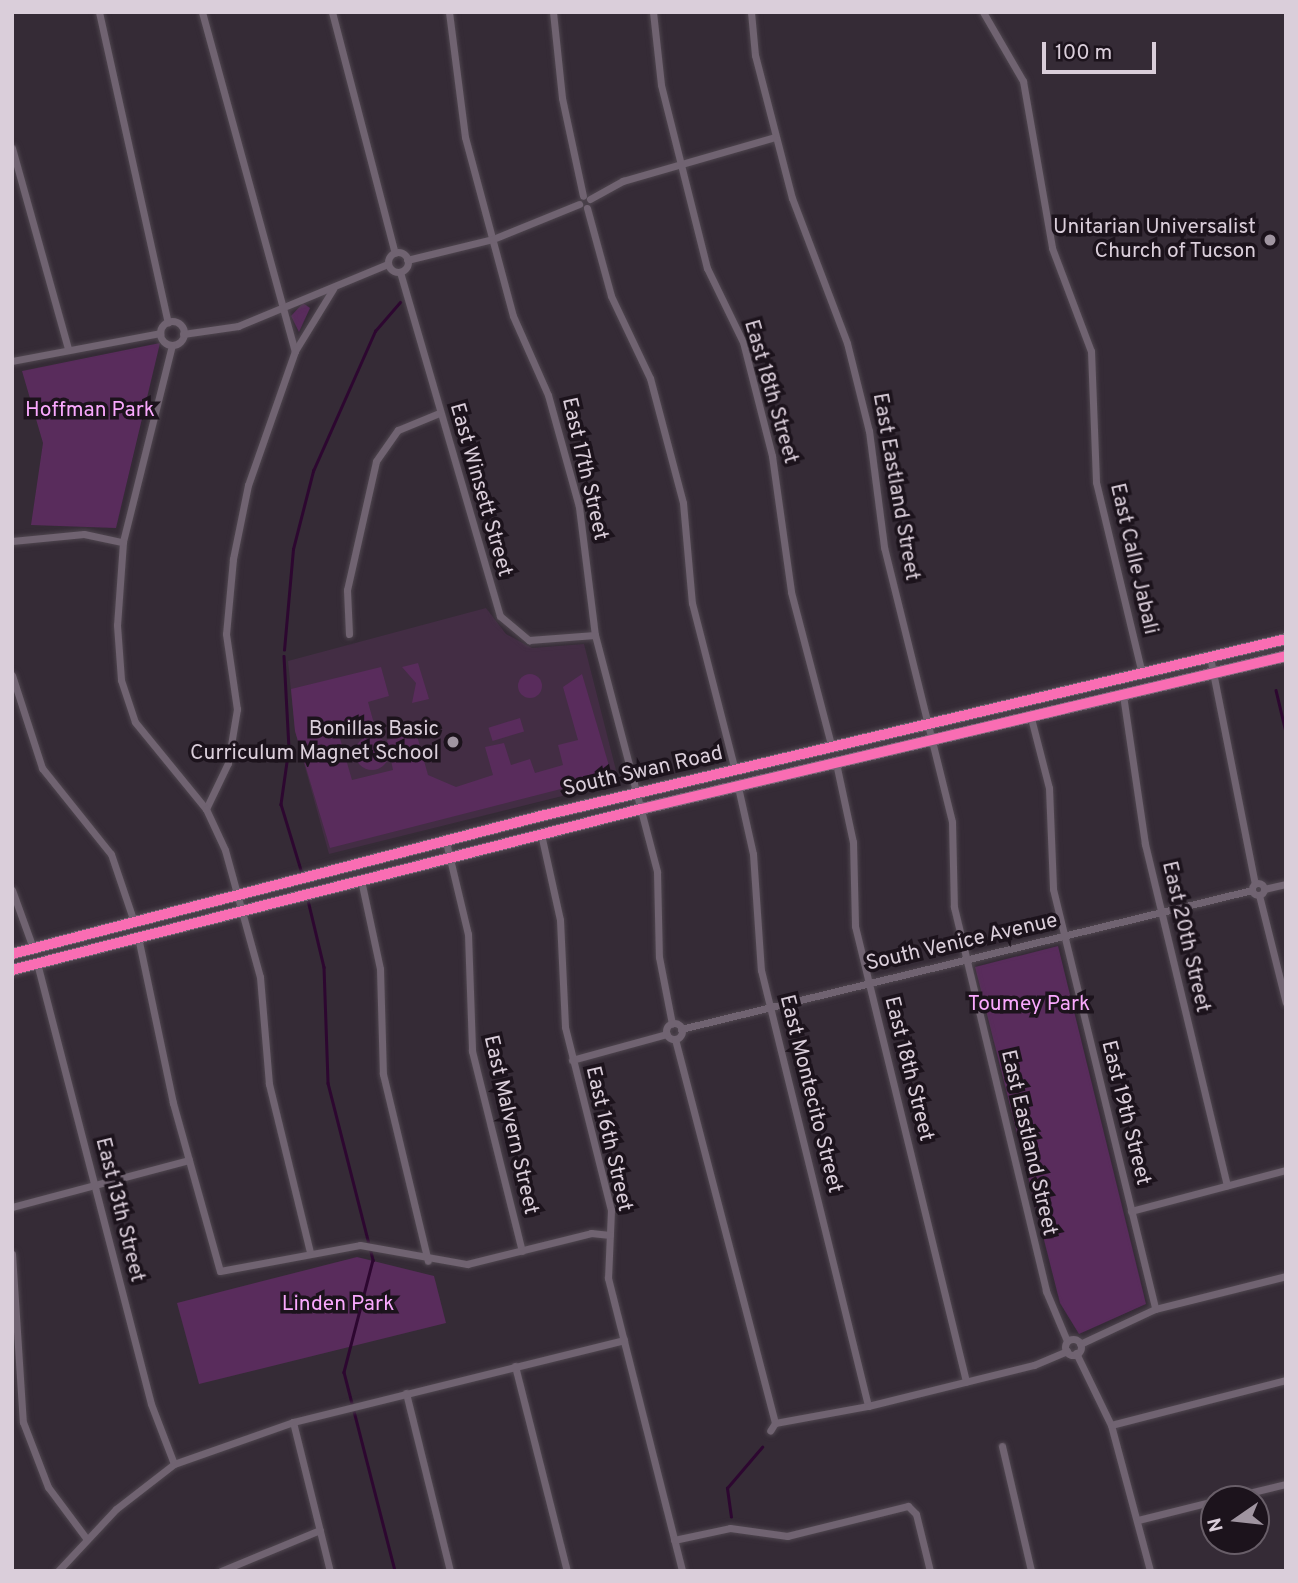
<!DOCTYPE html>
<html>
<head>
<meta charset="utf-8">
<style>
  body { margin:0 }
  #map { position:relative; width:1298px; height:1583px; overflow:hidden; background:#352b36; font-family:Overpass,sans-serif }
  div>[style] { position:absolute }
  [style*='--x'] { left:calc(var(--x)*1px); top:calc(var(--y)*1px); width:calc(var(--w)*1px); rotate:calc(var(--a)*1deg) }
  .built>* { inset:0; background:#432d44 }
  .green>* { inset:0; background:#592c5c; transform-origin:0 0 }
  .round { border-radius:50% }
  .stream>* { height:2.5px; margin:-1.25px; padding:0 1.25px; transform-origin:1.25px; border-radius:1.25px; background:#2d0730 }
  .roads { filter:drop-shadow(0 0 2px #4f464f) drop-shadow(0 0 2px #4f464f) }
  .street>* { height:7px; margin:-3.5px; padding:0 3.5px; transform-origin:3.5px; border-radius:3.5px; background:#706371 }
  .street>.ring { margin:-3.5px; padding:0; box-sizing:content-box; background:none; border:7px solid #706371; border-radius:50% }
  .primary>* { height:12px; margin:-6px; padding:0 6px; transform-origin:6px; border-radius:6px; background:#716272 }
  .cycleway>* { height:10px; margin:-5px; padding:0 5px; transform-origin:5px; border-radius:5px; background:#f96db3 }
  .dots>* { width:19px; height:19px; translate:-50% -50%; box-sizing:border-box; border:4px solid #1c131c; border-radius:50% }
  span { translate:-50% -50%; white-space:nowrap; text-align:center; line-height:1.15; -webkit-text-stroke:7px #1c131c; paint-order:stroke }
  .poi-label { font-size:21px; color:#daceda }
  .right { translate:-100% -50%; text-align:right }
  .street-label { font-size:21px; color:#daceda }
  .park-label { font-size:21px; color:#faa9fe }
  .frame { position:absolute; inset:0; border:14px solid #daceda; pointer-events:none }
  .north { position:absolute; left:1200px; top:1485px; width:70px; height:70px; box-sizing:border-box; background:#1c131c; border:2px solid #685e68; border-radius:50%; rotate:256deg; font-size:19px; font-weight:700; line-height:28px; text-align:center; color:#daceda }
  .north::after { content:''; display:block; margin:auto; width:24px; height:32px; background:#a095a1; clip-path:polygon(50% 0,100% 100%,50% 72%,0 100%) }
  .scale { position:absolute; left:1042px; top:42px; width:114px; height:32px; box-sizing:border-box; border:4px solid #daceda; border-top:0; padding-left:9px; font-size:21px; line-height:24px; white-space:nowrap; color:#daceda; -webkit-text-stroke:5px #1c131c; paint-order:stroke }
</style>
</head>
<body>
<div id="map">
  <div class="built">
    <div style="clip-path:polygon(486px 608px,506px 634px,532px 648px,584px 644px,619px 782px,329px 854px,295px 731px,288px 661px)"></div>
  </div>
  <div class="green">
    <div style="clip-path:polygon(303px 303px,310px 308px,299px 332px,291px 316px)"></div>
    <div style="clip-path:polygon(160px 343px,116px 528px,31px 525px,43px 443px,22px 371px)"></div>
    <div style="clip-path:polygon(418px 663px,429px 699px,412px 703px,416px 683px,402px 667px)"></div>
    <div style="clip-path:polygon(381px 667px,389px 696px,368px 702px,376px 731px,352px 737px,349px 726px,337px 728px,352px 780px,393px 770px,387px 740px,416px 732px,428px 775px,456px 787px,493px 775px,485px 747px,504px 743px,511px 765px,530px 759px,535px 773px,563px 765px,558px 745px,578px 740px,563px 687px,582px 674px,612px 776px,330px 848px,295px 731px,291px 689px)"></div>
    <div class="round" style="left:518px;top:674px;width:24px;height:24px"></div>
    <div style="left:520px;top:718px;width:14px;height:33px;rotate:73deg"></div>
    <div class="round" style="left:355px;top:736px;width:34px;height:34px"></div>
    <div style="clip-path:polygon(1058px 946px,1146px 1304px,1079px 1334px,1060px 1303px,975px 967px)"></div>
    <div style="clip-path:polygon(357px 1257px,434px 1276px,446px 1323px,199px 1384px,177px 1303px)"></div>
  </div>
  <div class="stream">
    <div style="--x:284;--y:650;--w:101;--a:-84.9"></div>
    <div style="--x:293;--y:549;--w:81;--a:-75.6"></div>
    <div style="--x:313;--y:471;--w:153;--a:-66.1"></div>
    <div style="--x:375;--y:331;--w:38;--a:-49"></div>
    <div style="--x:284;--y:656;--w:92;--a:86.9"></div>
    <div style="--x:289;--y:748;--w:57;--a:98.1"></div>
    <div style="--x:281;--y:804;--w:72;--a:73.1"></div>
    <div style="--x:1276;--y:690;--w:43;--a:76.6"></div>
    <div style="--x:308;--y:900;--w:69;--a:76.6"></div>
    <div style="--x:324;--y:967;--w:116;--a:88"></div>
    <div style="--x:328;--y:1083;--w:183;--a:75.7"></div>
    <div style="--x:373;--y:1260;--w:116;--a:104.5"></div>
    <div style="--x:344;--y:1372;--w:205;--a:75.6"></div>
    <div style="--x:731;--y:1517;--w:29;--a:-98"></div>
    <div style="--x:727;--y:1488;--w:54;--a:-49.5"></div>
  </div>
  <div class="roads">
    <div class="street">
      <div style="--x:99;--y:12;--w:318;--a:77.5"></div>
      <div style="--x:202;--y:12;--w:352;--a:74.7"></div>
      <div style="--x:295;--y:351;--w:142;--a:109.3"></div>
      <div style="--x:248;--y:485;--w:76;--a:101.5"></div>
      <div style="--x:233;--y:559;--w:75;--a:95.3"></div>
      <div style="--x:226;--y:634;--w:76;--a:81.7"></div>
      <div style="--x:237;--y:709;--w:55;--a:99.5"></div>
      <div style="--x:228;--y:763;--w:51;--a:115.6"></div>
      <div style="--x:332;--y:12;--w:249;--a:75.4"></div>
      <div style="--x:449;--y:12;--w:126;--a:82.7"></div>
      <div style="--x:465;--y:137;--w:185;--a:75"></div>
      <div style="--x:513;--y:316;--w:86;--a:66.1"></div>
      <div style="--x:548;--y:395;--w:116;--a:74.5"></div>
      <div style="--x:579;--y:507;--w:129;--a:82.9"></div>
      <div style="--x:595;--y:635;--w:245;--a:75.3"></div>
      <div style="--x:657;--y:872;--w:85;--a:88.7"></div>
      <div style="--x:659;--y:957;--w:68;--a:79"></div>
      <div style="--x:553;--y:12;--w:86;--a:84"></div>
      <div style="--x:562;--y:98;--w:100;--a:77.9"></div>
      <div style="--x:653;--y:12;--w:73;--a:83.7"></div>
      <div style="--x:661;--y:85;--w:189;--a:75.9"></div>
      <div style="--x:707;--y:268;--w:82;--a:64.1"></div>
      <div style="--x:743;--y:342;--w:118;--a:75.7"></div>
      <div style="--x:772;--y:456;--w:137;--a:82"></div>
      <div style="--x:791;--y:592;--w:158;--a:75.3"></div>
      <div style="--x:751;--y:12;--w:43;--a:84.7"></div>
      <div style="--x:755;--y:55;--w:148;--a:75.5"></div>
      <div style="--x:792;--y:198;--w:155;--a:69.2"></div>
      <div style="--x:847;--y:343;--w:91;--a:76"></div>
      <div style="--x:869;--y:431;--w:117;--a:82.6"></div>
      <div style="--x:884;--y:547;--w:283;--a:76.1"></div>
      <div style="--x:952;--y:822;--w:85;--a:88.7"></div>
      <div style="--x:954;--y:907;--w:395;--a:76.5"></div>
      <div style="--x:1046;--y:1291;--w:54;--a:67.2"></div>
      <div style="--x:983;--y:12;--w:80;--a:59.9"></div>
      <div style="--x:1023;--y:81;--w:169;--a:80.1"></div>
      <div style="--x:1052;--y:248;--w:110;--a:69.3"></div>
      <div style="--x:1091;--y:351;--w:131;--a:87.8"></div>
      <div style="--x:1096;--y:482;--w:196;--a:76.5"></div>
      <div style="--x:12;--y:148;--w:208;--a:74.4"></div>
      <div style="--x:590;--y:199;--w:38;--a:-29"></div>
      <div style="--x:623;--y:181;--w:158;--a:-16.1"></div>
      <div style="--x:587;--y:208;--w:91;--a:74.7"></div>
      <div style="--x:611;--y:296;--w:91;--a:64.6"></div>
      <div style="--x:650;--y:378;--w:129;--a:75.2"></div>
      <div style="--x:683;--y:503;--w:100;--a:84.9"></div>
      <div style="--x:692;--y:603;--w:172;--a:75.6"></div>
      <div class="ring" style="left:388px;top:252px;width:13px;height:13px"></div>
      <div style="--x:407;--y:260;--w:89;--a:-13.7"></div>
      <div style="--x:493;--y:239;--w:93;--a:-22.1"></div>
      <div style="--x:400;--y:272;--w:358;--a:73.8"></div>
      <div style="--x:500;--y:616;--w:38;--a:40"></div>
      <div style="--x:529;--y:640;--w:66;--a:-4.3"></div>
      <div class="ring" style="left:160px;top:321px;width:17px;height:17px"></div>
      <div style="--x:183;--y:334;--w:56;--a:-8.3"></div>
      <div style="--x:238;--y:326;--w:162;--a:-22.5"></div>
      <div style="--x:172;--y:345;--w:203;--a:104"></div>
      <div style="--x:123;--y:542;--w:83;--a:94.1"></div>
      <div style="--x:117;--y:625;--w:55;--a:85.8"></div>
      <div style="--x:121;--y:680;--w:44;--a:71.6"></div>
      <div style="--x:135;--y:722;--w:112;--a:50.8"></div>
      <div style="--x:206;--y:809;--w:45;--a:65.1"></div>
      <div style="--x:225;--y:850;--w:132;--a:74.6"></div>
      <div style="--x:260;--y:977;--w:107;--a:85.2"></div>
      <div style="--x:269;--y:1084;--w:173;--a:76.3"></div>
      <div style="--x:295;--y:351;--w:73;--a:-58.5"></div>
      <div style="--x:12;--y:361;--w:151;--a:-10.7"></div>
      <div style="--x:12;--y:541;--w:72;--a:-5.6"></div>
      <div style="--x:84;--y:534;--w:40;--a:12"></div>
      <div style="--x:349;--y:634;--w:44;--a:-92.6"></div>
      <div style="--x:347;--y:590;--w:132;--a:-77.3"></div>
      <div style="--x:376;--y:461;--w:38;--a:-55"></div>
      <div style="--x:398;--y:430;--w:44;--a:-22.5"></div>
      <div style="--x:1210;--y:657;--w:231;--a:78.8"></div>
      <div style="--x:12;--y:675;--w:98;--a:72.1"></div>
      <div style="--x:42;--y:768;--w:110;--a:51.3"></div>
      <div style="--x:111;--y:854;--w:72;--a:71.3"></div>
      <div style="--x:1123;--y:695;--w:151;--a:81.6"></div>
      <div style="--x:1145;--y:844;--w:351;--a:76.5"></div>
      <div style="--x:1031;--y:718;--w:72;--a:75.6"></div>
      <div style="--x:1049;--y:788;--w:101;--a:87.7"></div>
      <div style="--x:1053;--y:889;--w:432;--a:76.3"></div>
      <div style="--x:836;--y:763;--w:81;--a:77.9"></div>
      <div style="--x:853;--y:842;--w:84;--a:88.6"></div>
      <div style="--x:855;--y:926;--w:469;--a:76.3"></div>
      <div style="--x:738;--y:787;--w:69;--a:77.4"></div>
      <div style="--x:753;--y:854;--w:116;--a:86.1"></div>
      <div style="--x:761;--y:970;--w:449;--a:76.2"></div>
      <div style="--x:541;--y:834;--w:88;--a:77.5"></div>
      <div style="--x:560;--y:920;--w:107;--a:87.3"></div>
      <div style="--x:565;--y:1027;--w:189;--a:75.9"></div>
      <div style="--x:611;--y:1210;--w:68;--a:92.5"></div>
      <div style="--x:608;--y:1278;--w:302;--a:75.8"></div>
      <div style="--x:446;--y:842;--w:95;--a:76.6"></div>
      <div style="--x:468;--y:934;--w:117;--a:88"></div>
      <div style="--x:472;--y:1051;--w:206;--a:76"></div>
      <div style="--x:361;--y:880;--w:91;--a:77.9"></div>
      <div style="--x:380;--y:969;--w:105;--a:88.4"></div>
      <div style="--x:383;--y:1074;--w:192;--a:76.5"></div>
      <div class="ring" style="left:1252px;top:883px;width:5px;height:5px"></div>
      <div style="--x:1264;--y:889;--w:23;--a:-13"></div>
      <div style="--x:12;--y:890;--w:62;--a:70.1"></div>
      <div style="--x:1259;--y:895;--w:111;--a:76"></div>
      <div style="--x:138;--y:937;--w:170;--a:78.1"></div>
      <div style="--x:173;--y:1103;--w:174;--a:74.4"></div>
      <div style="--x:220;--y:1271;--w:142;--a:-10.5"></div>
      <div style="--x:360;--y:1245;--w:109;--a:10.1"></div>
      <div style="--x:467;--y:1264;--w:128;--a:-14"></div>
      <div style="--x:591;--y:1233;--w:19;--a:6"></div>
      <div style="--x:37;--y:963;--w:455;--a:75.5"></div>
      <div style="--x:151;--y:1404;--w:64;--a:69"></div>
      <div class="ring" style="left:666px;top:1023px;width:9px;height:9px"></div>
      <div style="--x:681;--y:1029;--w:588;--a:-13.68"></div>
      <div style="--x:675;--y:1039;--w:397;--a:75.4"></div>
      <div style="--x:775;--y:1423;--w:9;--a:122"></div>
      <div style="--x:572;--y:1060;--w:98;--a:-15.3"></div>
      <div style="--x:12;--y:1207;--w:183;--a:-14.9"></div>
      <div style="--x:1131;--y:1211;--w:160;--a:-14.8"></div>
      <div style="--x:12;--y:1254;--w:168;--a:86.3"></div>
      <div style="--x:23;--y:1422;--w:70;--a:69"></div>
      <div style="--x:48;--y:1487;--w:64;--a:53.3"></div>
      <div class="ring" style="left:1065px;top:1339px;width:9px;height:9px"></div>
      <div style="--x:1080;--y:1344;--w:83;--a:-25"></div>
      <div style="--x:1155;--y:1309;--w:135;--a:-14.1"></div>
      <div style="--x:1076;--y:1353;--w:80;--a:64.1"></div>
      <div style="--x:1111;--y:1425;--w:151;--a:75"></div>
      <div style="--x:515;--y:1366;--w:211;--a:75.8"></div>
      <div style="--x:406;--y:1393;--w:183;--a:76.1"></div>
      <div style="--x:293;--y:1422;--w:154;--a:76.1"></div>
      <div style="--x:775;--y:1423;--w:95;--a:-10.4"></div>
      <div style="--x:868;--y:1406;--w:171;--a:-13.9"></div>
      <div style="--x:1034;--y:1365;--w:36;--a:-23"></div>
      <div style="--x:1111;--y:1425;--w:181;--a:-14.4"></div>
      <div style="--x:1002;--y:1446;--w:128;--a:76.9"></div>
      <div style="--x:1224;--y:1499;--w:64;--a:-13.6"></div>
      <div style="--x:1138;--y:1520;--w:78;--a:-14"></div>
      <div style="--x:674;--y:1540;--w:57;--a:-12.1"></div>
      <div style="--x:730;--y:1528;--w:58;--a:8"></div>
      <div style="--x:787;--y:1536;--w:125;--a:-13.9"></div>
      <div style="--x:908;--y:1506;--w:11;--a:45"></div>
      <div style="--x:916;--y:1514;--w:59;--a:76.2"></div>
      <div style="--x:58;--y:1571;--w:85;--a:-46.9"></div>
      <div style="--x:116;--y:1509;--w:73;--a:-37.8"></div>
      <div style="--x:174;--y:1464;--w:126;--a:-19.4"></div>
      <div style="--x:293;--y:1422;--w:341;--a:-13.9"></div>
      <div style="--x:221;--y:1571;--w:107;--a:-22.5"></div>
    </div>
    <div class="primary">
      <div style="--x:12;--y:954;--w:547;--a:-14.62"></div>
      <div style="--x:541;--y:816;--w:766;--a:-13.36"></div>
      <div style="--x:12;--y:970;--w:649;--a:-14.36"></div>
      <div style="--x:641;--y:809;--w:663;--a:-13.34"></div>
    </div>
  </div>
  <div class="cycleway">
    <div style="--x:12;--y:954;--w:547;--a:-14.62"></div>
    <div style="--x:541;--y:816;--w:766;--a:-13.36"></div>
    <div style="--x:12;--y:970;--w:649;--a:-14.36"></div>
    <div style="--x:641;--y:809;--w:663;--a:-13.34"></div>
  </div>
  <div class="dots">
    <div style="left:1270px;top:240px;background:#a095a1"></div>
    <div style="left:453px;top:742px;background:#a095a1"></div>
  </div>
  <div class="poi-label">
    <span class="right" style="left:1256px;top:240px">Unitarian Universalist<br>Church of Tucson</span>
    <span class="right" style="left:439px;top:742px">Bonillas Basic<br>Curriculum Magnet School</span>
  </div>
  <div class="street-label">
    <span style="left:770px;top:392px;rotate:74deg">East 18th Street</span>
    <span style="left:584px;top:469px;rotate:77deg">East 17th Street</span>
    <span style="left:895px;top:487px;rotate:80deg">East Eastland Street</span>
    <span style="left:480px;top:490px;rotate:74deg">East Winsett Street</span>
    <span style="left:1133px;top:559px;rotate:77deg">East Calle Jabali</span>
    <span style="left:643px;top:772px;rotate:-13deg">South Swan Road</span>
    <span style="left:1185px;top:937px;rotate:77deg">East 20th Street</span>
    <span style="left:962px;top:943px;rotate:-13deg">South Venice Avenue</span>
    <span style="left:908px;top:1069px;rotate:76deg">East 18th Street</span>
    <span style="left:810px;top:1094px;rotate:76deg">East Montecito Street</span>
    <span style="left:1125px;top:1113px;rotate:76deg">East 19th Street</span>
    <span style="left:510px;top:1125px;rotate:77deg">East Malvern Street</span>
    <span style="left:608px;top:1139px;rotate:77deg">East 16th Street</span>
    <span style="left:1028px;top:1143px;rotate:77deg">East Eastland Street</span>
    <span style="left:119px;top:1210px;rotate:76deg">East 13th Street</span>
  </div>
  <div class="park-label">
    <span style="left:90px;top:411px">Hoffman Park</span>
    <span style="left:1029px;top:1005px">Toumey Park</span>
    <span style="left:338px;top:1305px">Linden Park</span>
  </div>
  <div class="frame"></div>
  <div class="north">N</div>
  <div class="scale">100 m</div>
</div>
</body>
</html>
